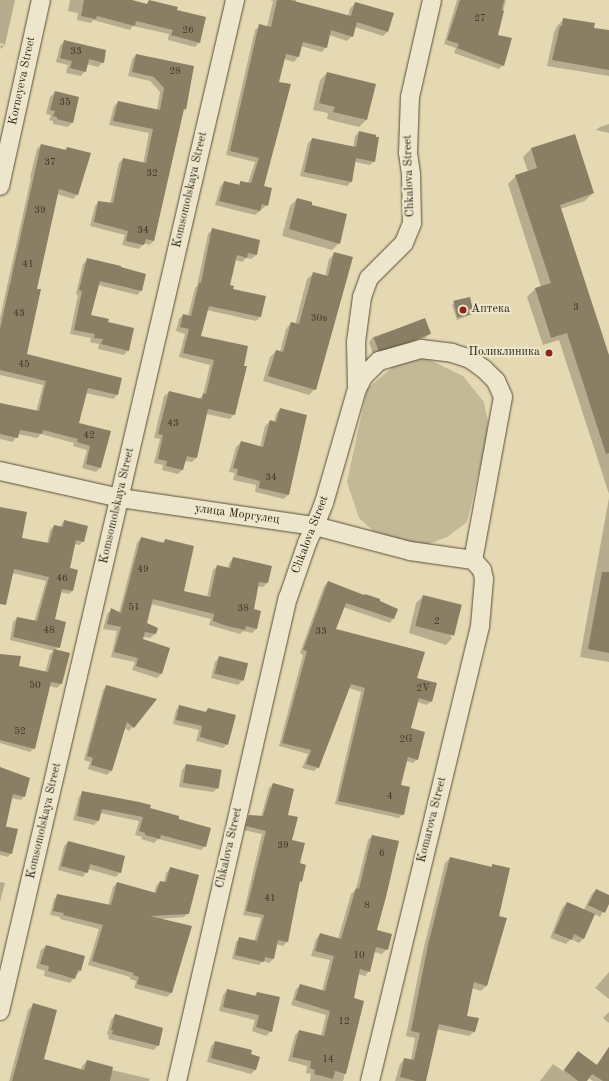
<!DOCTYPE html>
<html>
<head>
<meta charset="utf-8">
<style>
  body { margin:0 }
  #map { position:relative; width:609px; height:1081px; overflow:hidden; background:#e4d9b2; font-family:"Old Standard TT",serif }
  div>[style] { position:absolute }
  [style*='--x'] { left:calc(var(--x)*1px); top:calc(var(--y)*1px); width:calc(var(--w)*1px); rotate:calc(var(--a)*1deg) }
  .green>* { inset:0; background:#c4b996 }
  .shadow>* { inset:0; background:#0003 }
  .building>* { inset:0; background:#8a7f64; transform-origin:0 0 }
  .roads { filter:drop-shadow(0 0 1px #584d38) drop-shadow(0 0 1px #584d38) }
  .minor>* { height:18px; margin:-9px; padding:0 9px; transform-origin:9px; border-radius:9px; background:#ede6cd }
  .dots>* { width:11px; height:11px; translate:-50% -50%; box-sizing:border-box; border:2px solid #ede6cd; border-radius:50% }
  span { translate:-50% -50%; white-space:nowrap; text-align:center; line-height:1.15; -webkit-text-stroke:4px #ede6cd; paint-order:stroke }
  .number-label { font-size:10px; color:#413624 }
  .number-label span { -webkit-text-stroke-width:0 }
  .street-label { font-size:12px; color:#291e0f }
  .poi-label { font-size:12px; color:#291e0f }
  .left { translate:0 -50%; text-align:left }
  .right { translate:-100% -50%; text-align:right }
</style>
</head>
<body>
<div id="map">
  <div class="green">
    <div style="clip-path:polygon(426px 358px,463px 376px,484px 402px,488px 422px,486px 442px,467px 522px,447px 537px,426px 545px,380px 537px,359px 518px,347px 482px,367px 389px,396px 364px)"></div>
  </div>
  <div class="shadow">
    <div style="clip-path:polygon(0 0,15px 0,5px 45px,1px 49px,0 45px,4px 46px,4px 44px,0 43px)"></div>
    <div style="clip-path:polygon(70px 0,128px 0,146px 5px,149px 1px,176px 11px,199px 43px,195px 47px,168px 40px,169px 34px,133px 26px,130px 30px,93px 20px,91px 23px,77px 20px,78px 13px,68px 11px)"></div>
    <div style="clip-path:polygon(270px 0,296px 0,296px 3px,348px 16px,350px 8px,355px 4px,388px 31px,383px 36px,355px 27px,352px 36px,347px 41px,329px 35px,326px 47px,322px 52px,301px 46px,298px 57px,294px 62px,284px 59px,278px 82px,263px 187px,267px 205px,255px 215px,215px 205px,220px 187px,224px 182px,237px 185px,241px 182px,248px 183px,255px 162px,226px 155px,255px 30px,260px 26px,267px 27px,273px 1px)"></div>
    <div style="clip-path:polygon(457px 0,506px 0,497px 36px,503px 65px,499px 69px,454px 53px,456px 48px,444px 44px)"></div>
    <div style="clip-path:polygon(563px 20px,593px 29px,609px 31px,609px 76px,547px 66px,554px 33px,557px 26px)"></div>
    <div style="clip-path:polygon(64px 41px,103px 62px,98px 67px,87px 64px,85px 71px,81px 76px,66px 73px,68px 65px,56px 62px,60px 46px)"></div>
    <div style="clip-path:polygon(136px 55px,193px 67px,154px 241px,149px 245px,144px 243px,139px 249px,122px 245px,125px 235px,90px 226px,95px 206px,99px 202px,110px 204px,119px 163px,123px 159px,143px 164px,149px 133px,109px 125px,114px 106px,118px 102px,157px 110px,160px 92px,150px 81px,128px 76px,132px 59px)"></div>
    <div style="clip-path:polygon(327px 73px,375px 85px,366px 120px,359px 127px,327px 119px,328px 113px,313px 110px,320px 80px)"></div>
    <div style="clip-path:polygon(55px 92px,72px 123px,68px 127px,53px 124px,53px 121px,49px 120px,51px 115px,46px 114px,50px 97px)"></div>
    <div style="clip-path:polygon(609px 124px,609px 133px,596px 130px,600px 127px)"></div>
    <div style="clip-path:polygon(359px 132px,374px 161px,370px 165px,355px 162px,351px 182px,347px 186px,300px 176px,308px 143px,312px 139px,353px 148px,355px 136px)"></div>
    <div style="clip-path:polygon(41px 145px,64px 151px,67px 148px,77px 195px,73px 199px,57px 194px,36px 289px,26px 355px,121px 378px,117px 395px,113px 399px,86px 393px,78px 424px,109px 432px,100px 468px,96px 472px,82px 468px,87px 450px,73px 446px,74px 443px,41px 434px,37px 438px,18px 434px,13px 442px,0 439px,0 404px,36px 412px,43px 385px,0 375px,0 318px,31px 178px,30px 178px,37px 149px)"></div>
    <div style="clip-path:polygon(531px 149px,593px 193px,585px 201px,560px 209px,609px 359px,609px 494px,559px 340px,543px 345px,527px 297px,535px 289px,541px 287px,508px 184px,516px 176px,528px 172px,523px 157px)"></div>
    <div style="clip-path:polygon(297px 199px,311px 206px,339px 243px,332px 250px,282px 236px,290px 206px)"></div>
    <div style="clip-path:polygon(213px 229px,259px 241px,256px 255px,251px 259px,246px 258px,242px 262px,235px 260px,229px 286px,232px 290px,265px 297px,260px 317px,256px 321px,207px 310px,200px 337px,247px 347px,234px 414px,230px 419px,206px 414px,196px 458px,192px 462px,185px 461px,182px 470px,178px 474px,162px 470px,163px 465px,154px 463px,160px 439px,154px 438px,164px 396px,169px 392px,199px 399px,203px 395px,210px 365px,179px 357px,185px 334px,176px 331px,179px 319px,183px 315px,188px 316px,195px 288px,197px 286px,208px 234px)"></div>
    <div style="clip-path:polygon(335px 253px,315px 389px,309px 395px,263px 381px,270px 357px,276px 351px,280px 352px,286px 329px,291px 323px,295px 325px,307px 279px,313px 274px,325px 277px,329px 259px)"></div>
    <div style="clip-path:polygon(87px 260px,120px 268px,141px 291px,137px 295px,98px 285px,90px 316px,107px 322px,128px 350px,124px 355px,98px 349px,99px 344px,90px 342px,91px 338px,70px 334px,78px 295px,76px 294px,83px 264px)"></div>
    <div style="clip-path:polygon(454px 303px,473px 314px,457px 320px,452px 305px)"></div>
    <div style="clip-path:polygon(425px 319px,430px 333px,425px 338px,373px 354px,369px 342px,373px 337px)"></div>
    <div style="clip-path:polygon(280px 409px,288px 495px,284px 499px,255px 492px,256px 485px,233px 480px,235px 473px,229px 472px,236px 447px,241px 442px,260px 447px,265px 426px,270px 421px,274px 422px,276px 414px)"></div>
    <div style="clip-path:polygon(609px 498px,609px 662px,580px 657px)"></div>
    <div style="clip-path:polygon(0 507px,21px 538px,47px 544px,50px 530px,54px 526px,60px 527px,64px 521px,83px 541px,80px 545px,74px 544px,68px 569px,72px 591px,69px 594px,60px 592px,54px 620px,59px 647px,55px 650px,61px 684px,57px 688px,49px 686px,34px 748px,30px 752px,0 743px,0 655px,18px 667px,45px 673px,50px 654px,54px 651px,10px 640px,13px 622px,17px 618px,34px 622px,46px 581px,12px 573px,0 587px)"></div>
    <div style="clip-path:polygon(141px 538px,162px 543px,165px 540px,183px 592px,207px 597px,213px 570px,218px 566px,228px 568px,229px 563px,233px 558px,270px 567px,267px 583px,263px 587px,257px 586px,253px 610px,256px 629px,252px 633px,243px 631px,240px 634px,209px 625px,211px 619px,151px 604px,146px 624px,156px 628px,155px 634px,150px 638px,143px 637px,142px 640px,161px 674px,157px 678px,132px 670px,135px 662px,111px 657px,117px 631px,103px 629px,107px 614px,111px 610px,119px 613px,137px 543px)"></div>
    <div style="clip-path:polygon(328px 582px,378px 602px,393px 619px,390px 623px,343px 607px,334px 630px,416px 679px,431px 701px,427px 705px,417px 702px,410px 729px,417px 759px,413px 763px,406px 761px,400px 785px,403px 814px,399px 818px,335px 804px,361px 692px,349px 688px,318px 767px,314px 771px,302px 768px,308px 754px,279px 746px,303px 655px,300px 653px,324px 586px)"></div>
    <div style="clip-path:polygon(423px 596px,452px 638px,446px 645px,409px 633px,416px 603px)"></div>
    <div style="clip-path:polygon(220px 657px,243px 680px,238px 685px,211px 678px,215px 662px)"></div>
    <div style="clip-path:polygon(107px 686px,133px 727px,129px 731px,124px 727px,111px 771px,107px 775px,88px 769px,90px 762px,84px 760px,103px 690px)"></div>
    <div style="clip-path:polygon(180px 706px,204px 713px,208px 709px,227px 744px,223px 748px,196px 741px,199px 730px,173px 724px,176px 710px)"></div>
    <div style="clip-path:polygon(186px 765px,221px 771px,218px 788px,213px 792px,179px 787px,182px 770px)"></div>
    <div style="clip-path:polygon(0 768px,24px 796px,21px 800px,11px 798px,5px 827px,11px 853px,8px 857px,0 855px)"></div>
    <div style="clip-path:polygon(273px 784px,287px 816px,290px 841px,299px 864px,301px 881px,299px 883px,287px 942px,283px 946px,276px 944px,273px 959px,269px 963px,263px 961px,259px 965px,232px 959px,236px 942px,240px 938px,254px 942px,261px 918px,243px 915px,262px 834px,243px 830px,245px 820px,249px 816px,261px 817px,269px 788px)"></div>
    <div style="clip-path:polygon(83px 792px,149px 809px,205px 846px,201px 850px,158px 839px,154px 843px,141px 839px,142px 837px,135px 835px,139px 821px,100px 813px,98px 821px,94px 825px,73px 820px,79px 797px)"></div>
    <div style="clip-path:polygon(372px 836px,376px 931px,387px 949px,382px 954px,374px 952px,369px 971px,365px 976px,358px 974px,352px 999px,363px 1002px,343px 1081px,310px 1081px,311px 1074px,306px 1073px,307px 1066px,288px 1061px,295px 1035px,299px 1031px,321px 1036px,326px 1015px,291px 1005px,296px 989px,301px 985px,322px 991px,330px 960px,311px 956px,316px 939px,320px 934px,338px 939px,351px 894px,356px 889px,368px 840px)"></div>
    <div style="clip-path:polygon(68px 842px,120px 872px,116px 877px,88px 869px,83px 877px,58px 870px,64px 846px)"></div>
    <div style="clip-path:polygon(450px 858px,490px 868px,493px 865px,498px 917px,506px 919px,486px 986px,481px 991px,472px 988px,466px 1016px,475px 1031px,469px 1036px,436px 1029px,425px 1081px,395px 1081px,400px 1064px,405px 1059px,411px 1060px,415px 1038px,406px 1036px,423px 951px,445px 863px)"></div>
    <div style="clip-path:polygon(170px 869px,188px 913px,184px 917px,160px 919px,190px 927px,171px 993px,167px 997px,134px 988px,136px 981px,130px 979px,130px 977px,88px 965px,99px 929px,60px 919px,60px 917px,50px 915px,54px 899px,58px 895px,108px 906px,113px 887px,117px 883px,154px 894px,156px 886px,160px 882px,164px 883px,166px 873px)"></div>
    <div style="clip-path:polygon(0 882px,5px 883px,0 902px)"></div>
    <div style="clip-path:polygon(596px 890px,609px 896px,609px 902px,600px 917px,594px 914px,584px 938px,579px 943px,571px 939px,566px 944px,550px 938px,562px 908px,567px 903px,584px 910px,591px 895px)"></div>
    <div style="clip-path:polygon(46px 946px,80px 971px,70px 983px,44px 976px,45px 971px,36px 968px,41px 950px)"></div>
    <div style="clip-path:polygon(609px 972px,609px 999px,595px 988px)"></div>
    <div style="clip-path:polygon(227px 990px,254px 996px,257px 993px,271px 1031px,266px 1036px,252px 1031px,255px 1020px,219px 1011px,223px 995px)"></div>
    <div style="clip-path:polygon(33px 1005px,43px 1060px,81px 1070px,82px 1066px,87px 1061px,112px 1070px,150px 1079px,149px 1081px,9px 1081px,28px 1010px)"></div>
    <div style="clip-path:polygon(609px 1012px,609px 1023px,603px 1018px)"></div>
    <div style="clip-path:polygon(115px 1015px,158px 1045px,154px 1050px,108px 1039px,109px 1035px,107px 1034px,111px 1020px)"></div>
    <div style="clip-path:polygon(215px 1042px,259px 1057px,255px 1070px,251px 1074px,207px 1062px,211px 1046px)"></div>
    <div style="clip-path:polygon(609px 1047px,609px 1081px,593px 1081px,588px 1078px,586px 1081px,540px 1081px,553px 1064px,563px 1071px,578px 1052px,596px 1066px)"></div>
  </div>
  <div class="building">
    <div style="clip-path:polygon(84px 0,132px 0,147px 4px,149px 0,178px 7px,177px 10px,206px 17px,200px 43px,171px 35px,173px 30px,136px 21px,135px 26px,97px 16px,96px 19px,81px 16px)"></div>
    <div style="clip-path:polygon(277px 0,290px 0,351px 16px,355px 2px,394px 13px,388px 32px,357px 22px,353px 37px,331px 30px,327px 48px,303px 42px,299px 57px,286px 54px,279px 82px,291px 84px,264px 186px,272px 188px,268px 206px,262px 204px,260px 211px,219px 201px,224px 181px,240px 185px,240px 181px,251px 183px,259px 158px,230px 151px,259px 24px,271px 27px)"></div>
    <div style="clip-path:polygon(460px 0,504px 0,502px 10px,504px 11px,498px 35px,512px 38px,504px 66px,457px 48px,459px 44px,447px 40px)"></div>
    <div style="clip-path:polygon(563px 18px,595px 23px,594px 28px,609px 30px,609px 70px,552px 60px,560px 26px,562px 26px)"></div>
    <div style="clip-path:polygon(64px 40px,106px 50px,104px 63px,89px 59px,86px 72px,70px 68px,72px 61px,60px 58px)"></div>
    <div style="clip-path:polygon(136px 54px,194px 66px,186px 110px,184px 109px,154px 241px,146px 239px,144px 245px,126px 241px,128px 231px,94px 222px,98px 201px,113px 203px,123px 158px,146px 163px,153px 129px,113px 121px,118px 101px,160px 110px,164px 88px,154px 77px,132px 72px)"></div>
    <div style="clip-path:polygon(327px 72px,376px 84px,367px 120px,333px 112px,335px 107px,319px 103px)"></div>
    <div style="clip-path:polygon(55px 91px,79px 97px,73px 123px,57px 119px,57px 117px,53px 116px,55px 111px,50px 110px)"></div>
    <div style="clip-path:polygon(359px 131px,376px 135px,376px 137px,379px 137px,375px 162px,356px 158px,352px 182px,304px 172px,312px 138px,356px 147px)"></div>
    <div style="clip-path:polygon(575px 134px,594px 193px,560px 205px,609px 355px,609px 453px,606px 454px,567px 333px,551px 338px,535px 288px,551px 283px,515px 175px,537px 168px,531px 148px)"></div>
    <div style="clip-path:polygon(41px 144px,66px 150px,67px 147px,91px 153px,78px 195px,59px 189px,37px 289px,41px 289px,27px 354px,122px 378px,118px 395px,88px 388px,79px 423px,111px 431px,101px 468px,86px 464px,90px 446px,77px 442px,78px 439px,43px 430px,42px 434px,20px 430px,18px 438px,0 434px,0 403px,39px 411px,46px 381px,0 370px,0 329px)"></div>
    <div style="clip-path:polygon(297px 198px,312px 202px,312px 205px,347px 214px,340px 244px,289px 229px)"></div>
    <div style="clip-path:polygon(212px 228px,260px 240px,257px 255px,248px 253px,247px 258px,237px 255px,230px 285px,234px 286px,233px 289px,266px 296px,261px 317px,209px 306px,201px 336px,248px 346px,244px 366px,247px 366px,235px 415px,208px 409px,197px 458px,187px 456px,183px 470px,166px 466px,167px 461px,158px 459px,163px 435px,158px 434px,169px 391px,202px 399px,203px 393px,206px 394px,214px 360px,183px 353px,189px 329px,180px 327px,183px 314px,191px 316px,199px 283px,201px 283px)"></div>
    <div style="clip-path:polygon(334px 252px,353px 257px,316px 390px,268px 376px,276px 350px,283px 352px,291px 322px,299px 324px,313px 272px,328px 276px)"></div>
    <div style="clip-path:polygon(87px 258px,121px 266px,121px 267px,146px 274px,142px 291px,100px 281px,91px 315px,109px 319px,108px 322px,134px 328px,129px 351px,101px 344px,103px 339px,94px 338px,95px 334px,74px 330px,82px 291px,79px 290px)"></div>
    <div style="left:470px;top:297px;width:17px;height:17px;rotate:77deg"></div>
    <div style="left:425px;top:318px;width:17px;height:55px;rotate:69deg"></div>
    <div style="clip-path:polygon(280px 408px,307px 415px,289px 495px,259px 488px,260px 481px,237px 475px,238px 469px,233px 468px,241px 441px,263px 447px,270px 420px,276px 422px)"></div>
    <div style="clip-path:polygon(0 507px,27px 512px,22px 538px,49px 543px,54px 525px,63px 527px,64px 520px,88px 526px,84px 542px,76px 540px,70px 568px,78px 570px,73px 591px,62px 589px,55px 619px,66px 622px,60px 648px,13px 637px,17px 617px,37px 621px,49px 577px,14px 569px,6px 605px,0 604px)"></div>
    <div style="clip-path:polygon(141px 537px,164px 543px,165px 539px,194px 546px,184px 591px,210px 597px,217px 565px,230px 568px,233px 557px,272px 566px,268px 583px,259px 582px,254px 609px,261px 611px,257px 629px,246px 626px,245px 630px,227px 626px,213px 621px,214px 614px,153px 599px,147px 623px,158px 628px,156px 634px,145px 632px,143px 639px,170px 648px,162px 674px,136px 666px,138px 658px,114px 652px,121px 627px,107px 624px,111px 608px,121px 613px)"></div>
    <div style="clip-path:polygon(602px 572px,609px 572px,609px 653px,588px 649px)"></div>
    <div style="clip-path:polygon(328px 581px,364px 595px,365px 594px,380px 599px,380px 601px,398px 609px,394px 619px,346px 603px,336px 629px,425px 652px,417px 678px,437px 683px,432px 702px,419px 698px,411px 728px,425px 732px,418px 760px,408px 757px,401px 785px,410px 787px,404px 815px,338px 801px,365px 688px,351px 684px,319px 768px,306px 764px,311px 750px,282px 743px,307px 651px,303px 650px)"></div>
    <div style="left:423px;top:595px;width:40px;height:32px;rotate:14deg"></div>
    <div style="clip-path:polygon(54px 649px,70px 653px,62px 684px,51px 682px,35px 749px,0 740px,0 654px,21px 656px,19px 666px,48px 672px)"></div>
    <div style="left:219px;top:656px;width:30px;height:18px;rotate:14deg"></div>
    <div style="clip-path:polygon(106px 685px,157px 699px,134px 728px,127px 722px,112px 771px,91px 765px,93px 758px,87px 756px)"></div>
    <div style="clip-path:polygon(179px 705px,206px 712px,208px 708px,236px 715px,228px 745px,200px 737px,202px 726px,176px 720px)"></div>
    <div style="left:186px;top:764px;width:36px;height:19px;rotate:9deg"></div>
    <div style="clip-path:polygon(0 767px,30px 778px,25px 797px,13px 794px,6px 826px,4px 826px,18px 829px,12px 854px,0 851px)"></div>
    <div style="clip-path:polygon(273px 783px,294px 789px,288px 815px,298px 817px,292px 840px,305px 843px,300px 863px,306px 865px,302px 882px,300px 881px,288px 942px,278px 940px,274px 959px,265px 957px,264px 962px,235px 955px,239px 937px,257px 941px,264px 915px,246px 911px,266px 831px,246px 826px,249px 815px,263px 816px)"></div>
    <div style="clip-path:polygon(82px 791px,139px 802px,151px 805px,150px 808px,179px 816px,179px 819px,211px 828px,206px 847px,161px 835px,160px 839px,145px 835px,145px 833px,139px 831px,143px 817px,102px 809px,99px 821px,77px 816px)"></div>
    <div style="clip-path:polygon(372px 835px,399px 841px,386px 897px,377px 930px,392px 934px,388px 950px,376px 947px,370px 972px,360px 969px,354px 998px,364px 1001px,355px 1038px,346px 1074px,335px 1071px,333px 1079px,314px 1074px,315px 1070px,310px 1068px,311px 1061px,292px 1057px,299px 1030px,324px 1036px,330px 1011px,295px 1000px,300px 984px,325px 991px,334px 956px,315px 951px,320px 933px,341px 939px,356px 888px,359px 889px)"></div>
    <div style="clip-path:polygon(68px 841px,125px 856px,121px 873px,90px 864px,88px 873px,61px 866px)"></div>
    <div style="clip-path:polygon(450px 857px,492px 867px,492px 864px,510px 868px,499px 916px,507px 918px,487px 986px,474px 982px,467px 1016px,479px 1018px,475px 1032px,439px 1024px,426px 1081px,416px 1081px,400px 1077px,404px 1058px,414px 1060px,420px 1033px,411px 1031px,428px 945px)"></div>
    <div style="clip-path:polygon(170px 867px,199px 875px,189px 914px,150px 916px,192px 926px,172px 993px,137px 984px,139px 977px,133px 975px,134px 973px,92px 961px,103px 925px,63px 915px,64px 913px,53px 911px,57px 894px,111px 905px,117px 882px,156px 893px,160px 881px,166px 882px)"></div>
    <div style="clip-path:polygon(596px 889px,609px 895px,609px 904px,605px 913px,588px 905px)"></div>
    <div style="clip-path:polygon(567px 902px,595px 914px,584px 939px,574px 934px,572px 940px,554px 933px)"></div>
    <div style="clip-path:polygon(46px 945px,85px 956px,81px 971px,78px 970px,75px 979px,48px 971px,49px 966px,40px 964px)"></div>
    <div style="clip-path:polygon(227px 989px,256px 996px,257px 992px,280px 997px,272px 1032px,256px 1027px,259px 1015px,223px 1007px)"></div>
    <div style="clip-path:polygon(33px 1003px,57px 1010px,44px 1059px,84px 1070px,87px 1060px,113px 1067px,110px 1081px,12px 1081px)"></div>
    <div style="clip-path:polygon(115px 1014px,163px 1028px,159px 1046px,112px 1034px,113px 1030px,111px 1030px)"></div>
    <div style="clip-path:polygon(215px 1041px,252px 1050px,251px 1054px,260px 1057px,256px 1070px,211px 1058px)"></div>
    <div style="clip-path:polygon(609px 1047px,609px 1081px,603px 1081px,592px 1074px,587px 1081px,578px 1081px,564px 1070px,578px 1051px,597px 1065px)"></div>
  </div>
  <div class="roads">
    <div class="minor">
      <div style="--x:0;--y:186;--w:190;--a:-77.6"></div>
      <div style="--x:357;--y:389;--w:13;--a:-63"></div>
      <div style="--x:363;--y:377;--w:23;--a:-45"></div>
      <div style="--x:379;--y:361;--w:44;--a:-15.9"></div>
      <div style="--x:421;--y:349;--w:31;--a:7"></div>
      <div style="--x:452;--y:353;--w:19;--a:18"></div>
      <div style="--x:470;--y:359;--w:17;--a:36"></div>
      <div style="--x:484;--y:369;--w:17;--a:45"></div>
      <div style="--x:496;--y:381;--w:17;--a:66"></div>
      <div style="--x:503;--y:397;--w:166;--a:100.4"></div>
      <div style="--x:0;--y:471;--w:123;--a:12.7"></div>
      <div style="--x:120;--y:498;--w:197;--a:8.2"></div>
      <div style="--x:315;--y:526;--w:98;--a:14.7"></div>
      <div style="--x:410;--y:551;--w:64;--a:8.1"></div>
      <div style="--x:0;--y:1011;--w:1038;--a:-76.91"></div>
      <div style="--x:177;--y:1081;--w:496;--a:-77.1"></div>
      <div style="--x:288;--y:598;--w:58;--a:-70.9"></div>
      <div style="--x:307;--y:543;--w:19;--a:-65"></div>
      <div style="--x:315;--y:526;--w:25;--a:-69"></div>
      <div style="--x:324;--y:503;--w:119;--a:-73.9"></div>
      <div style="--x:357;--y:389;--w:47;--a:-91.2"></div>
      <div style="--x:356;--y:342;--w:45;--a:-82.4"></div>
      <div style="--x:362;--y:297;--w:20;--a:-70"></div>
      <div style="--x:369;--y:278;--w:49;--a:-45"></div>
      <div style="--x:404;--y:243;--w:22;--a:-68"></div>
      <div style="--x:412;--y:223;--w:49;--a:-91.2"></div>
      <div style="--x:411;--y:174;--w:21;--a:-98"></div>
      <div style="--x:408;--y:153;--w:56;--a:-88"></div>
      <div style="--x:410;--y:97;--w:99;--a:-77.2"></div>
      <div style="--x:370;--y:1081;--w:468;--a:-76.4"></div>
      <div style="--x:480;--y:626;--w:47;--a:-85.1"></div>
      <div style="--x:484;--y:579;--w:9;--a:-103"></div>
      <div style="--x:482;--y:570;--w:13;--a:-132"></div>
    </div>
  </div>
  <div class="dots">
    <div style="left:463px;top:310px;background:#8f2418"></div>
    <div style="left:549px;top:353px;background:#8f2418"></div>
  </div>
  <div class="number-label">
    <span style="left:480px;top:19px">27</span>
    <span style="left:188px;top:31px">26</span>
    <span style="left:76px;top:52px">33</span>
    <span style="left:175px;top:72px">28</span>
    <span style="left:65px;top:103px">35</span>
    <span style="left:50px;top:163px">37</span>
    <span style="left:152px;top:174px">32</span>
    <span style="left:40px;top:211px">39</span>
    <span style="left:143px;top:231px">34</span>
    <span style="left:28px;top:265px">41</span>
    <span style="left:576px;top:308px">3</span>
    <span style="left:19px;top:314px">43</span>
    <span style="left:319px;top:319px">30в</span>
    <span style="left:24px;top:365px">45</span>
    <span style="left:173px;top:424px">43</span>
    <span style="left:89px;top:436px">42</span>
    <span style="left:271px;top:478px">34</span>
    <span style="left:143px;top:570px">49</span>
    <span style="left:62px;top:579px">46</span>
    <span style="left:134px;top:608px">51</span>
    <span style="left:243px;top:609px">38</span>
    <span style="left:437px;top:622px">2</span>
    <span style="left:49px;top:631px">48</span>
    <span style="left:321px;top:632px">33</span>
    <span style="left:35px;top:686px">50</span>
    <span style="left:423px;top:689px">2V</span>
    <span style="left:20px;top:732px">52</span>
    <span style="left:406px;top:740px">2G</span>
    <span style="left:390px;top:797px">4</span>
    <span style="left:283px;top:846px">39</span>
    <span style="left:382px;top:854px">6</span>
    <span style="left:270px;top:899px">41</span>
    <span style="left:367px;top:906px">8</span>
    <span style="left:359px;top:956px">10</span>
    <span style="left:344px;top:1022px">12</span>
    <span style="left:328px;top:1060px">14</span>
  </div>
  <div class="street-label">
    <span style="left:23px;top:81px;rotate:-78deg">Korneyeva Street</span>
    <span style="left:410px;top:176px;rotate:-92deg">Chkalova Street</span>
    <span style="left:191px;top:190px;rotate:-77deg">Komsomolskaya Street</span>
    <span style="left:118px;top:506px;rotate:-77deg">Komsomolskaya Street</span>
    <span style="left:237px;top:515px;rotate:8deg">улица Моргулец</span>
    <span style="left:311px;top:535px;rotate:-69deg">Chkalova Street</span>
    <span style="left:433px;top:820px;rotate:-76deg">Komarova Street</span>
    <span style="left:45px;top:821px;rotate:-77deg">Komsomolskaya Street</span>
    <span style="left:230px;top:848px;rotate:-77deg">Chkalova Street</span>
  </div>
  <div class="poi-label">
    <span class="left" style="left:471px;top:310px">Аптека</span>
    <span class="right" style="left:540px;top:353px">Поликлиника</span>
  </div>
</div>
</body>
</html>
